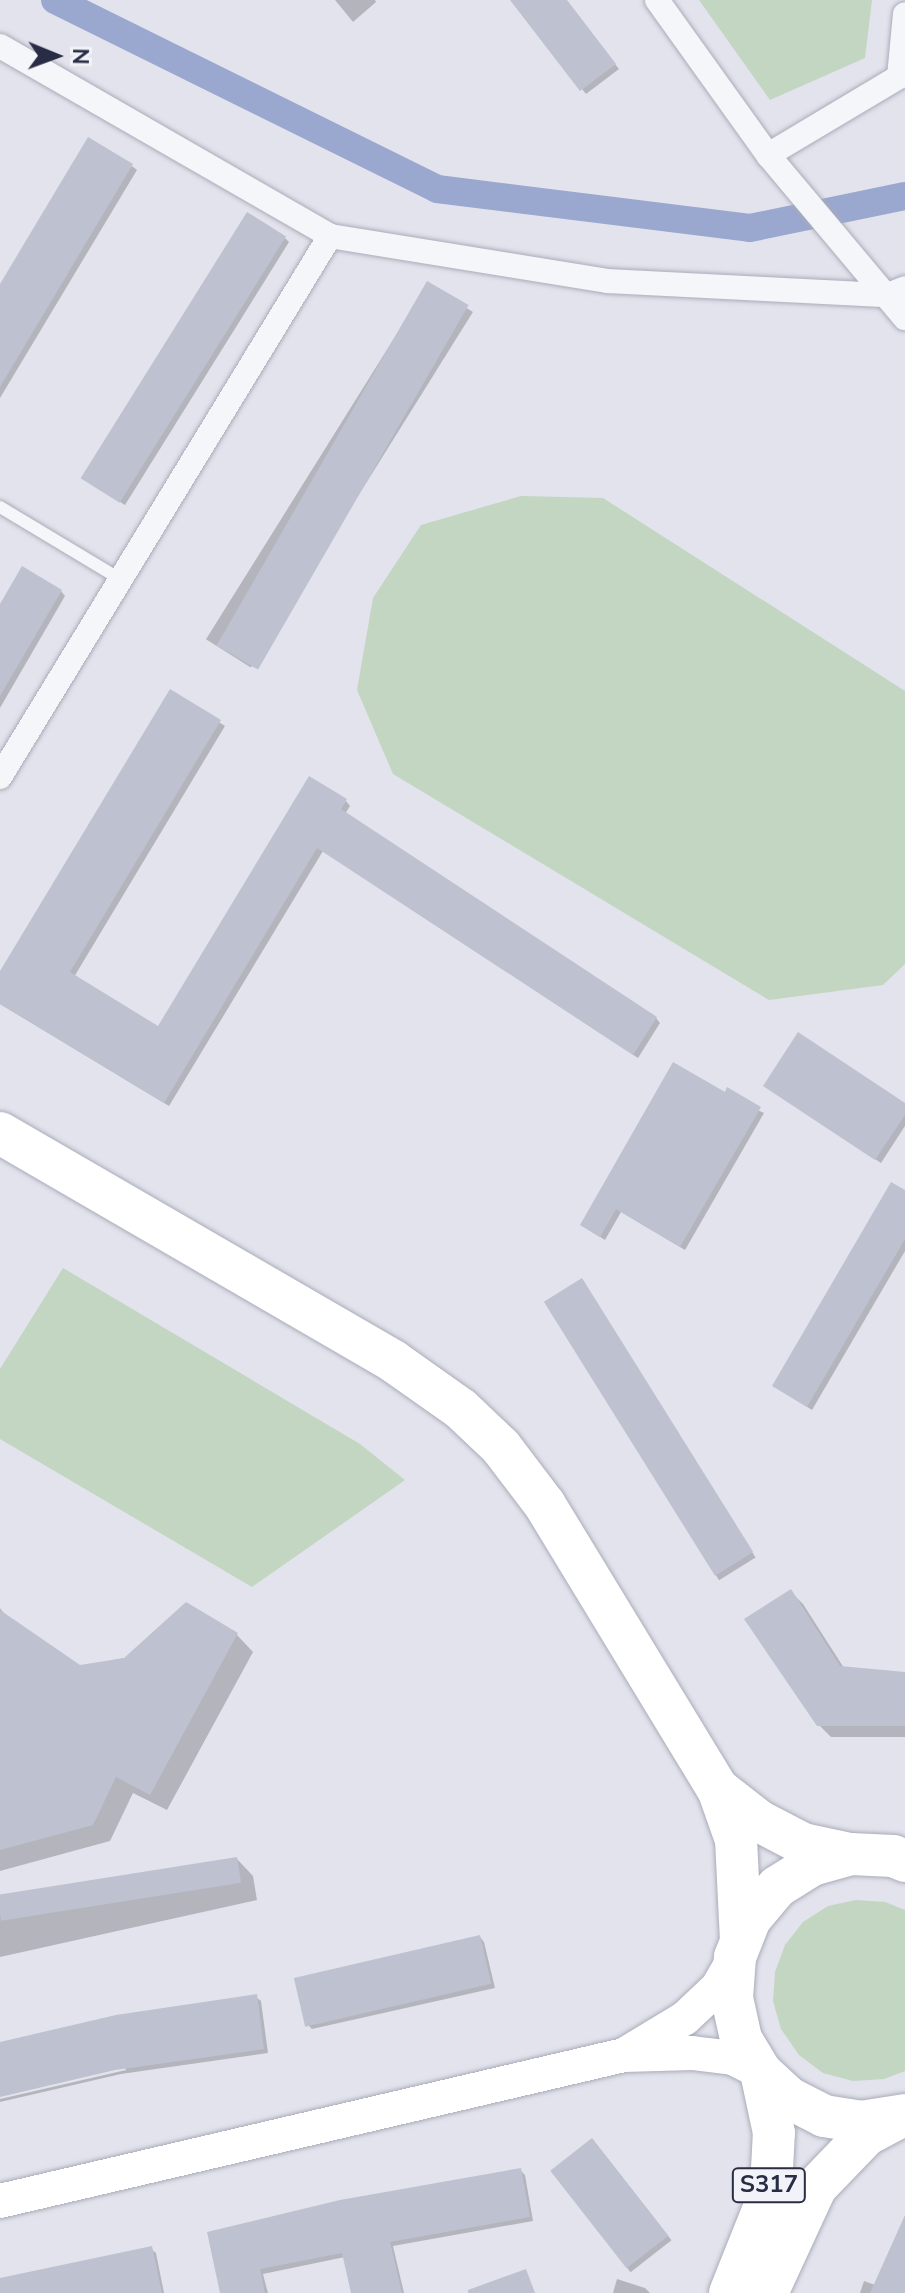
<!DOCTYPE html>
<html>
<head>
<meta charset="utf-8">
<style>
  body { margin:0 }
  #map { position:relative; width:905px; height:2293px; overflow:hidden; background:#e2e3ec; font-family:"Nunito Sans",sans-serif }
  div>[style] { position:absolute }
  [style*='--x'] { left:calc(var(--x)*1px); top:calc(var(--y)*1px); width:calc(var(--w)*1px); rotate:calc(var(--a)*1deg) }
  .green>* { inset:0; background:#c2d6c2 }
  .shadow>* { inset:0; background:#0003; transform-origin:0 0 }
  .canal>* { height:28px; margin:-14px; padding:0 14px; transform-origin:14px; border-radius:14px; background:#9aa7cf }
  .building>* { inset:0; background:#bec1cf; transform-origin:0 0 }
  .roads { filter:drop-shadow(0 0 2px #aaacba) drop-shadow(0 0 2px #aaacba) }
  .lane>* { height:12px; margin:-6px; padding:0 6px; transform-origin:6px; border-radius:6px; background:#f5f6f9 }
  .street>* { height:24px; margin:-12px; padding:0 12px; transform-origin:12px; border-radius:12px; background:#f5f6f9 }
  .secondary>* { height:34px; margin:-17px; padding:0 17px; transform-origin:17px; border-radius:17px; background:#fff }
  .highway>* { height:42px; margin:-21px; padding:0 21px; transform-origin:21px; border-radius:21px; background:#fff }
  span { translate:-50% -50%; white-space:nowrap; text-align:center; line-height:1.15; -webkit-text-stroke:6px #f2f3f9; paint-order:stroke }
  .shield-label span { padding:2px 6px; background:#f2f3f9; border:2px solid; border-radius:6px; -webkit-text-stroke-width:0 }
  .shield-label { font-size:24px; color:#282c45; font-weight:700 }
  .north { position:absolute; left:16px; top:16px; width:80px; height:80px; -webkit-text-stroke:6px #f2f3f9; paint-order:stroke; rotate:91deg; font-size:22px; font-weight:700; line-height:32px; text-align:center; color:#282c45 }
  .north::after { content:''; display:block; margin:auto; width:28px; height:36px; background:#282c45; clip-path:polygon(50% 0,100% 100%,50% 72%,0 100%) }
</style>
</head>
<body>
<div id="map">
  <div class="green">
    <div style="clip-path:polygon(699px 0,872px 0,865px 58px,770px 100px)"></div>
    <div style="clip-path:polygon(521px 496px,603px 498px,905px 691px,905px 964px,883px 985px,769px 1000px,393px 774px,357px 690px,373px 598px,421px 525px)"></div>
    <div style="clip-path:polygon(63px 1268px,360px 1444px,405px 1480px,252px 1587px,0 1439px,0 1369px)"></div>
    <div style="clip-path:polygon(856px 1900px,885px 1902px,905px 1910px,905px 2071px,884px 2079px,853px 2081px,823px 2073px,799px 2055px,781px 2029px,773px 2001px,775px 1972px,785px 1945px,803px 1922px,828px 1906px)"></div>
  </div>
  <div class="shadow">
    <div style="clip-path:polygon(335px 0,375px 0,376px 2px,353px 22px)"></div>
    <div style="clip-path:polygon(512px 0,565px 0,619px 69px,586px 94px)"></div>
    <div style="clip-path:polygon(132px 166px,137px 170px,0 398px,0 288px)"></div>
    <div style="clip-path:polygon(285px 238px,289px 242px,125px 505px,88px 482px)"></div>
    <div style="left:428px;top:284px;width:53px;height:419px;rotate:32deg"></div>
    <div style="clip-path:polygon(61px 591px,65px 596px,0 708px,0 608px)"></div>
    <div style="clip-path:polygon(171px 691px,225px 726px,74px 977px,159px 1028px,346px 801px,350px 806px,345px 814px,656px 1018px,660px 1023px,638px 1058px,323px 851px,169px 1106px,0 1004px,0 975px)"></div>
    <div style="clip-path:polygon(770px 1090px,905px 1105px,905px 1126px,881px 1163px)"></div>
    <div style="clip-path:polygon(725px 1095px,764px 1113px,685px 1250px,621px 1212px,605px 1240px,587px 1229px)"></div>
    <div style="clip-path:polygon(905px 1193px,905px 1251px,812px 1410px,774px 1386px)"></div>
    <div style="left:586px;top:1286px;width:320px;height:43px;rotate:58deg"></div>
    <div style="clip-path:polygon(791px 1592px,803px 1604px,844px 1668px,905px 1674px,905px 1737px,831px 1737px,819px 1725px)"></div>
    <div style="clip-path:polygon(0 1608px,5px 1615px,80px 1667px,237px 1635px,253px 1652px,167px 1810px,133px 1793px,110px 1841px,0 1871px)"></div>
    <div style="clip-path:polygon(237px 1859px,253px 1876px,257px 1900px,0 1957px,0 1911px)"></div>
    <div style="clip-path:polygon(480px 1937px,484px 1942px,495px 1988px,312px 2029px,307px 2024px)"></div>
    <div style="clip-path:polygon(256px 1997px,261px 2001px,268px 2053px,121px 2074px,0 2102px,0 2099px,126px 2070px,125px 2066px,0 2095px,0 2044px)"></div>
    <div style="left:597px;top:2145px;width:121px;height:52px;rotate:52deg"></div>
    <div style="clip-path:polygon(520px 2170px,525px 2175px,533px 2221px,393px 2246px,404px 2293px,353px 2293px,345px 2257px,263px 2274px,268px 2293px,223px 2293px,210px 2234px)"></div>
    <div style="clip-path:polygon(905px 2223px,905px 2293px,860px 2293px,864px 2281px,875px 2285px)"></div>
    <div style="clip-path:polygon(151px 2249px,156px 2253px,164px 2293px,0 2293px,0 2280px)"></div>
    <div style="clip-path:polygon(617px 2279px,645px 2288px,650px 2293px,613px 2293px)"></div>
  </div>
  <div class="canal">
    <div style="--x:55;--y:0;--w:426;--a:26.3"></div>
    <div style="--x:437;--y:189;--w:315;--a:7.1"></div>
    <div style="--x:750;--y:228;--w:158;--a:-11.7"></div>
  </div>
  <div class="building">
    <div style="clip-path:polygon(510px 0,567px 0,616px 64px,580px 91px)"></div>
    <div style="clip-path:polygon(88px 137px,133px 164px,0 387px,0 284px)"></div>
    <div style="left:247px;top:212px;width:46px;height:314px;rotate:32deg"></div>
    <div style="left:427px;top:281px;width:48px;height:421px;rotate:30deg"></div>
    <div style="clip-path:polygon(22px 566px,62px 590px,0 696px,0 604px)"></div>
    <div style="clip-path:polygon(170px 689px,221px 720px,70px 972px,158px 1026px,309px 776px,347px 799px,341px 809px,657px 1017px,633px 1055px,317px 848px,164px 1103px,0 1004px,0 971px)"></div>
    <div style="clip-path:polygon(798px 1032px,905px 1103px,905px 1115px,875px 1160px,763px 1086px)"></div>
    <div style="clip-path:polygon(673px 1062px,725px 1092px,727px 1087px,761px 1107px,680px 1247px,616px 1209px,600px 1237px,580px 1225px)"></div>
    <div style="clip-path:polygon(891px 1182px,905px 1190px,905px 1239px,807px 1407px,772px 1386px)"></div>
    <div style="left:582px;top:1278px;width:323px;height:45px;rotate:58deg"></div>
    <div style="clip-path:polygon(791px 1589px,840px 1666px,905px 1672px,905px 1726px,817px 1726px,744px 1619px)"></div>
    <div style="clip-path:polygon(186px 1602px,238px 1633px,150px 1795px,116px 1777px,93px 1825px,0 1850px,0 1610px,80px 1665px,124px 1658px)"></div>
    <div style="left:237px;top:1857px;width:26px;height:243px;rotate:81deg"></div>
    <div style="left:480px;top:1935px;width:50px;height:191px;rotate:77deg"></div>
    <div style="clip-path:polygon(257px 1994px,264px 2049px,115px 2070px,0 2097px,0 2042px,116px 2015px)"></div>
    <div style="left:592px;top:2138px;width:124px;height:53px;rotate:52deg"></div>
    <div style="clip-path:polygon(521px 2168px,530px 2217px,390px 2242px,402px 2293px,351px 2293px,342px 2253px,260px 2269px,265px 2293px,220px 2293px,207px 2232px,340px 2200px)"></div>
    <div style="clip-path:polygon(905px 2215px,905px 2293px,870px 2293px)"></div>
    <div style="clip-path:polygon(152px 2246px,162px 2293px,0 2293px,0 2278px)"></div>
    <div style="clip-path:polygon(526px 2269px,535px 2293px,468px 2293px,468px 2290px)"></div>
  </div>
  <div class="roads">
    <div class="lane">
      <div style="--x:0;--y:507;--w:140;--a:31"></div>
    </div>
    <div class="street">
      <div style="--x:657;--y:0;--w:191;--a:54.4"></div>
      <div style="--x:768;--y:155;--w:213;--a:50"></div>
      <div style="--x:0;--y:46;--w:381;--a:29.9"></div>
      <div style="--x:330;--y:236;--w:281;--a:9.2"></div>
      <div style="--x:607;--y:281;--w:281;--a:2.9"></div>
      <div style="--x:888;--y:295;--w:18;--a:-22"></div>
      <div style="--x:768;--y:155;--w:152;--a:-30.8"></div>
      <div style="--x:899;--y:77;--w:63;--a:-84.6"></div>
      <div style="--x:0;--y:777;--w:634;--a:-58.62"></div>
    </div>
    <div class="secondary">
      <div style="--x:735;--y:1957;--w:36;--a:120"></div>
      <div style="--x:717;--y:1988;--w:44;--a:136.8"></div>
      <div style="--x:685;--y:2018;--w:71;--a:148.8"></div>
      <div style="--x:624;--y:2055;--w:68;--a:-1.7"></div>
      <div style="--x:692;--y:2053;--w:41;--a:7"></div>
      <div style="--x:733;--y:2058;--w:31;--a:27"></div>
      <div style="--x:0;--y:2201;--w:641;--a:-13.17"></div>
    </div>
    <div class="highway">
      <div style="--x:0;--y:1133;--w:454;--a:30.1"></div>
      <div style="--x:393;--y:1361;--w:83;--a:35.2"></div>
      <div style="--x:461;--y:1409;--w:55;--a:43.5"></div>
      <div style="--x:501;--y:1447;--w:73;--a:52.8"></div>
      <div style="--x:545;--y:1505;--w:333;--a:58.7"></div>
      <div style="--x:905;--y:1861;--w:13;--a:-157"></div>
      <div style="--x:893;--y:1856;--w:42;--a:-177.3"></div>
      <div style="--x:851;--y:1854;--w:41;--a:164.2"></div>
      <div style="--x:812;--y:1865;--w:41;--a:147.8"></div>
      <div style="--x:777;--y:1887;--w:42;--a:130.2"></div>
      <div style="--x:750;--y:1919;--w:41;--a:111.5"></div>
      <div style="--x:735;--y:1957;--w:41;--a:94.2"></div>
      <div style="--x:732;--y:1998;--w:42;--a:77.6"></div>
      <div style="--x:741;--y:2039;--w:39;--a:59"></div>
      <div style="--x:761;--y:2072;--w:38;--a:43"></div>
      <div style="--x:789;--y:2098;--w:39;--a:27"></div>
      <div style="--x:824;--y:2116;--w:37;--a:9"></div>
      <div style="--x:861;--y:2122;--w:45;--a:-9"></div>
      <div style="--x:741;--y:1941;--w:101;--a:-92.8"></div>
      <div style="--x:736;--y:1840;--w:54;--a:-109.4"></div>
      <div style="--x:718;--y:1789;--w:52;--a:38"></div>
      <div style="--x:759;--y:1821;--w:50;--a:27.6"></div>
      <div style="--x:803;--y:1844;--w:48;--a:12"></div>
      <div style="--x:730;--y:2293;--w:92;--a:-68.2"></div>
      <div style="--x:764;--y:2208;--w:40;--a:-78"></div>
      <div style="--x:772;--y:2169;--w:36;--a:-87"></div>
      <div style="--x:774;--y:2133;--w:62;--a:-102"></div>
      <div style="--x:767;--y:2293;--w:117;--a:-65.2"></div>
      <div style="--x:816;--y:2187;--w:72;--a:-46.1"></div>
      <div style="--x:866;--y:2135;--w:34;--a:-28"></div>
    </div>
  </div>
  <div class="shield-label">
    <span style="left:769px;top:2185px">S317</span>
  </div>
  <div class="north">N</div>
</div>
</body>
</html>
